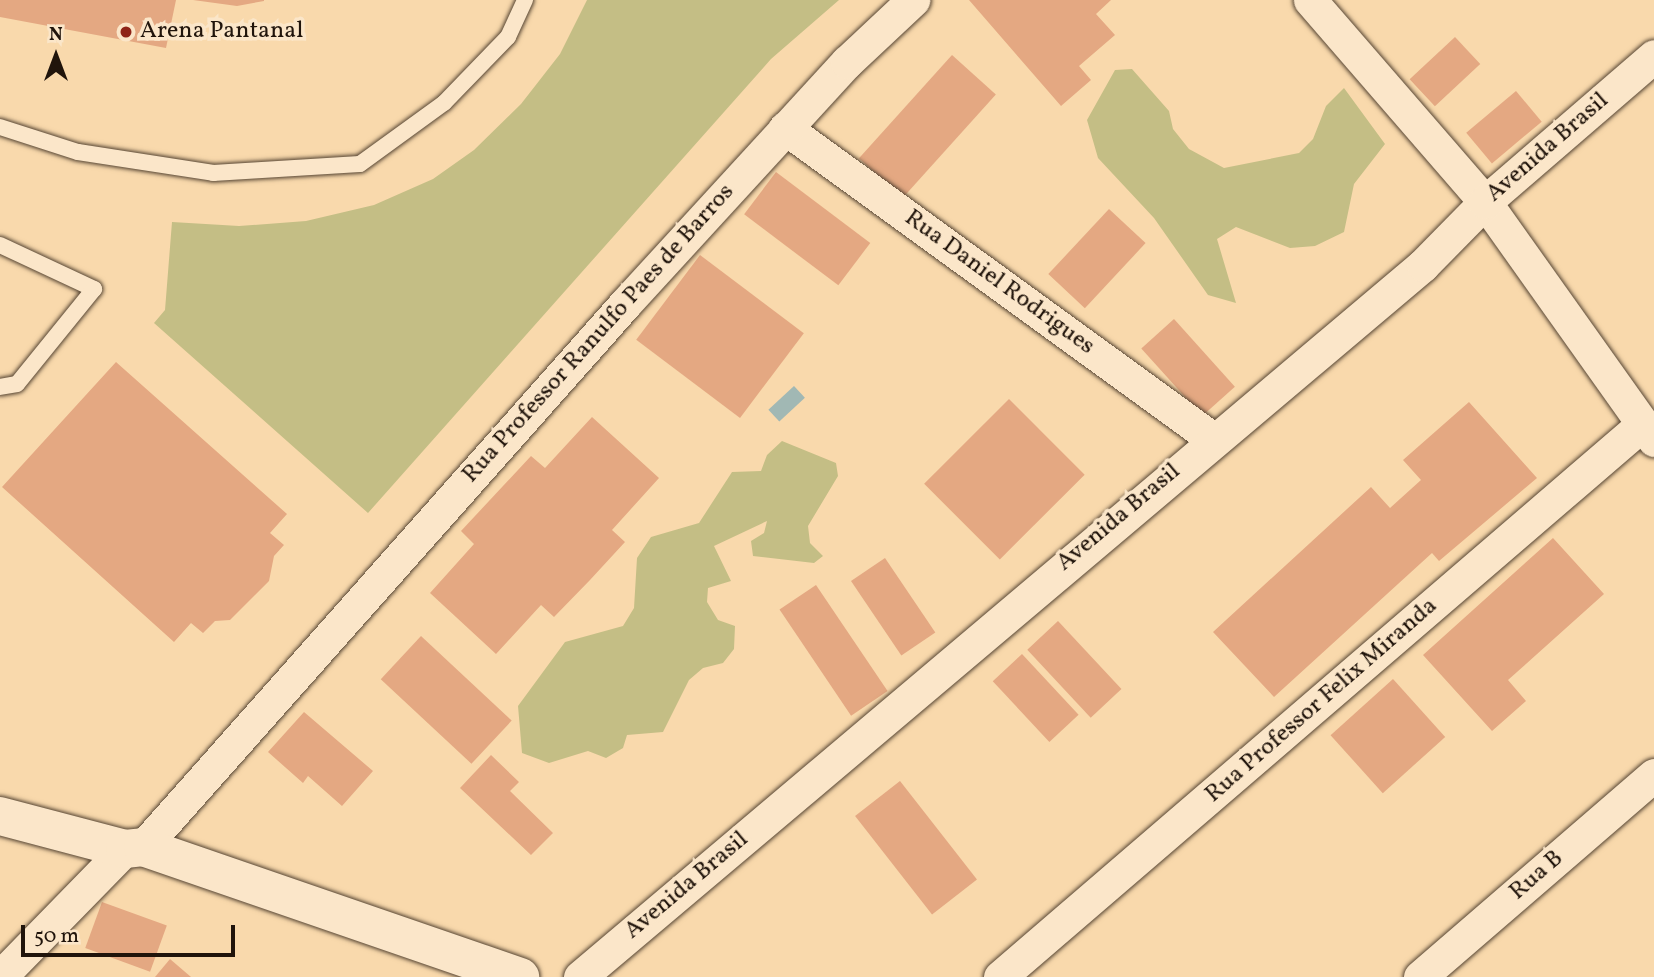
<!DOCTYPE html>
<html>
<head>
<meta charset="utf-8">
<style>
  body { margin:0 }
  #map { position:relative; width:1654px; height:977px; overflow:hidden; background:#f9d9ac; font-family:Vollkorn,serif }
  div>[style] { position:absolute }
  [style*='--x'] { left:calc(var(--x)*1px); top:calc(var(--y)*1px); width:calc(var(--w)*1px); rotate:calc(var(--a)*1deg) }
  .green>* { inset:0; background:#c4be85 }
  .water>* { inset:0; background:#a1b8b4; transform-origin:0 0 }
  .building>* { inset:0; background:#e4a882; transform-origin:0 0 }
  .roads { filter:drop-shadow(0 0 2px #564533) drop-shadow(0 0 2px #564533) }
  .lane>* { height:16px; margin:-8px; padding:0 8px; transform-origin:8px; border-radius:8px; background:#fbe6c9 }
  .street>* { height:33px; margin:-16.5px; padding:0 16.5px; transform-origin:16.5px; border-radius:16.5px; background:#fbe6c9 }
  .secondary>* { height:38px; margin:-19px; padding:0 19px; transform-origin:19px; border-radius:19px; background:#fbe6c9 }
  .dots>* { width:19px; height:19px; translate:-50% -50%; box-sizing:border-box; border:4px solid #fbe6c9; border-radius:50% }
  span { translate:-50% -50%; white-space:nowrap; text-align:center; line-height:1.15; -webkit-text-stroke:7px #fbe6c9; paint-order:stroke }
  .poi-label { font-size:24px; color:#20140b }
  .left { translate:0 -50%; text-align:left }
  .street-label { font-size:24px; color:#20140b }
  .north { position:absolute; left:21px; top:21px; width:70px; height:70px; -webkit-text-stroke:5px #fbe6c9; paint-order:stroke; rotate:0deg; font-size:19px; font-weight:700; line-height:28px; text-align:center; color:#20140b }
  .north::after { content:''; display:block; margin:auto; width:24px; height:32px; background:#20140b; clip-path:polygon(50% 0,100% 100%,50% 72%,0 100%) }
  .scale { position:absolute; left:21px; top:925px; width:214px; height:32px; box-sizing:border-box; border:4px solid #20140b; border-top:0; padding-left:9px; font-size:21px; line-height:24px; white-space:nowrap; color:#20140b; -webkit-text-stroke:5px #fbe6c9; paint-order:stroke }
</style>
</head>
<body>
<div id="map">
  <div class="green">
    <div style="clip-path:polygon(587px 0,839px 0,771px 59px,368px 513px,154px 323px,165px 310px,172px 222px,239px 226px,306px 221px,374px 205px,433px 179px,474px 150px,521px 104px,560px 54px)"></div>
    <div style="clip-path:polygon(1132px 69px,1169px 111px,1173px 129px,1189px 149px,1224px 168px,1299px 153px,1313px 139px,1326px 106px,1344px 88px,1385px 144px,1354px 184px,1344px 232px,1315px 246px,1290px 248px,1236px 227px,1217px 239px,1236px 303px,1208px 295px,1154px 218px,1098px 158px,1087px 120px,1115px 70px)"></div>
    <div style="clip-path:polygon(782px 441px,836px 463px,838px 476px,808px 526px,810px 543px,823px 556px,814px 563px,753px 556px,751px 541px,764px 533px,767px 521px,714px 546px,731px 581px,708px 588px,707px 602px,718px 620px,735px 626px,734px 649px,723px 663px,703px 668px,689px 680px,663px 732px,627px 735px,623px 748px,606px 758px,588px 751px,549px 763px,522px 753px,518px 706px,565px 642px,623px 626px,634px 608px,637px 558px,651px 537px,699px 523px,732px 472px,761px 471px,767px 455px)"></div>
  </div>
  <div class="water">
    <div style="left:794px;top:386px;width:16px;height:35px;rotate:47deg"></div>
  </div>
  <div class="building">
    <div style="clip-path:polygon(0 0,176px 0,166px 48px,0 17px)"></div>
    <div style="clip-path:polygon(193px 0,264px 0,264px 1px,237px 6px)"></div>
    <div style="clip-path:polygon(969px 0,1111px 0,1096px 14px,1115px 35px,1079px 66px,1091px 80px,1061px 106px)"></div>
    <div style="left:1455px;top:37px;width:37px;height:62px;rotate:47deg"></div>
    <div style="left:952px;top:55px;width:59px;height:139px;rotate:42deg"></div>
    <div style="left:1516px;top:91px;width:40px;height:65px;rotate:50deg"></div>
    <div style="left:776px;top:172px;width:118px;height:53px;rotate:37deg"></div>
    <div style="left:1109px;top:209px;width:50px;height:89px;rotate:43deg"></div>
    <div style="left:700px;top:255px;width:130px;height:106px;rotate:37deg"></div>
    <div style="left:1174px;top:319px;width:91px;height:44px;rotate:48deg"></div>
    <div style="clip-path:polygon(116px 362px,287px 514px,270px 533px,284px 545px,274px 556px,269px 581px,230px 620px,215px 621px,203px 633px,191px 623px,174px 642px,2px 487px)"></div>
    <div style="left:1009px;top:399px;width:107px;height:120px;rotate:45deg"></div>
    <div style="clip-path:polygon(1469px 402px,1537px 478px,1439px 561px,1432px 553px,1274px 697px,1213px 632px,1371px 487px,1390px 508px,1421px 480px,1403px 460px)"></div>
    <div style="clip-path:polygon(592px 417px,659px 478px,612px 530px,625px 542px,590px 580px,554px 617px,541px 605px,496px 654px,430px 593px,474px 544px,461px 531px,531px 456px,545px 468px)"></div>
    <div style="clip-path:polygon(1553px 538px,1604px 594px,1508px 680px,1526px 701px,1492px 731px,1423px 655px)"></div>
    <div style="left:885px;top:558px;width:90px;height:41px;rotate:56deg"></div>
    <div style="left:816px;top:585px;width:128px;height:44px;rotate:56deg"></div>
    <div style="left:1058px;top:621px;width:93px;height:42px;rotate:47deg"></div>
    <div style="left:421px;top:636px;width:124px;height:59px;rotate:43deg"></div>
    <div style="left:1022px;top:654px;width:83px;height:40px;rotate:47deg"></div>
    <div style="left:1393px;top:679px;width:78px;height:84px;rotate:48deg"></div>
    <div style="clip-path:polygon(304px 712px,373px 771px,342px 806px,308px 776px,303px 783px,268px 752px)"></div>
    <div style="clip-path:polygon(491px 755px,519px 782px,510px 791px,553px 833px,531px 855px,460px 788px)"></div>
    <div style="left:900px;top:781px;width:125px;height:57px;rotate:52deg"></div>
    <div style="left:102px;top:902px;width:69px;height:49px;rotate:20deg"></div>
    <div style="clip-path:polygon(170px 959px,191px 977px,155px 977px)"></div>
  </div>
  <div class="roads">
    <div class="lane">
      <div style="--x:0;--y:127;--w:82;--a:17.8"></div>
      <div style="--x:78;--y:152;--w:137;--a:8.8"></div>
      <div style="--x:213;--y:173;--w:147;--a:-3.5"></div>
      <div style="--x:360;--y:164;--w:104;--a:-36"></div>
      <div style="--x:444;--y:103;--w:92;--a:-45.9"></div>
      <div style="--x:508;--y:37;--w:41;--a:-65.3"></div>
      <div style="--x:0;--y:245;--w:104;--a:25.1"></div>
      <div style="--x:94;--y:289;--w:122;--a:129"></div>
      <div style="--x:17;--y:384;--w:17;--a:170"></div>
    </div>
    <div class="street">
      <div style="--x:1310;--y:0;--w:267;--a:49.1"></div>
      <div style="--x:1485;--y:202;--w:292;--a:54.6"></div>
      <div style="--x:785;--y:128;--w:529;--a:36"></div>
      <div style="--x:143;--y:847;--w:725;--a:-48.41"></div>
      <div style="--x:624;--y:305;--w:330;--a:-47.5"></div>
      <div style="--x:847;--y:62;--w:91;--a:-43.2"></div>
      <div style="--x:0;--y:977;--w:179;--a:-45.7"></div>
      <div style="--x:580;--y:977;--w:1103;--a:-40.18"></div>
      <div style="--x:1423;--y:265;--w:88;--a:-45.5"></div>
      <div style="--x:1485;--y:202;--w:223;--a:-40.8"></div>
      <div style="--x:1000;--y:977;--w:848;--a:-40.7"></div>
      <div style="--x:1420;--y:977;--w:309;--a:-40.8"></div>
    </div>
    <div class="secondary">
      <div style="--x:0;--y:816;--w:129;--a:14.8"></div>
      <div style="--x:125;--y:849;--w:18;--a:-6"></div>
      <div style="--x:143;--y:847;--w:399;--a:19"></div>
    </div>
  </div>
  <div class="dots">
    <div style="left:126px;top:32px;background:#8f2418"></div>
  </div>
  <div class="poi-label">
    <span class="left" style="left:140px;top:32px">Arena Pantanal</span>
  </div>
  <div class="street-label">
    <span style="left:1548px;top:148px;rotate:-41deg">Avenida Brasil</span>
    <span style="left:999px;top:283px;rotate:36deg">Rua Daniel Rodrigues</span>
    <span style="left:599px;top:334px;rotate:-48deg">Rua Professor Ranulfo Paes de Barros</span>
    <span style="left:1119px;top:518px;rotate:-40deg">Avenida Brasil</span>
    <span style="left:1322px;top:701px;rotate:-41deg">Rua Professor Felix Miranda</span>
    <span style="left:1537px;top:876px;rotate:-41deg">Rua B</span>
    <span style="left:687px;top:886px;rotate:-40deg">Avenida Brasil</span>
  </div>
  <div class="north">N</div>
  <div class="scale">50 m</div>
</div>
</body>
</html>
